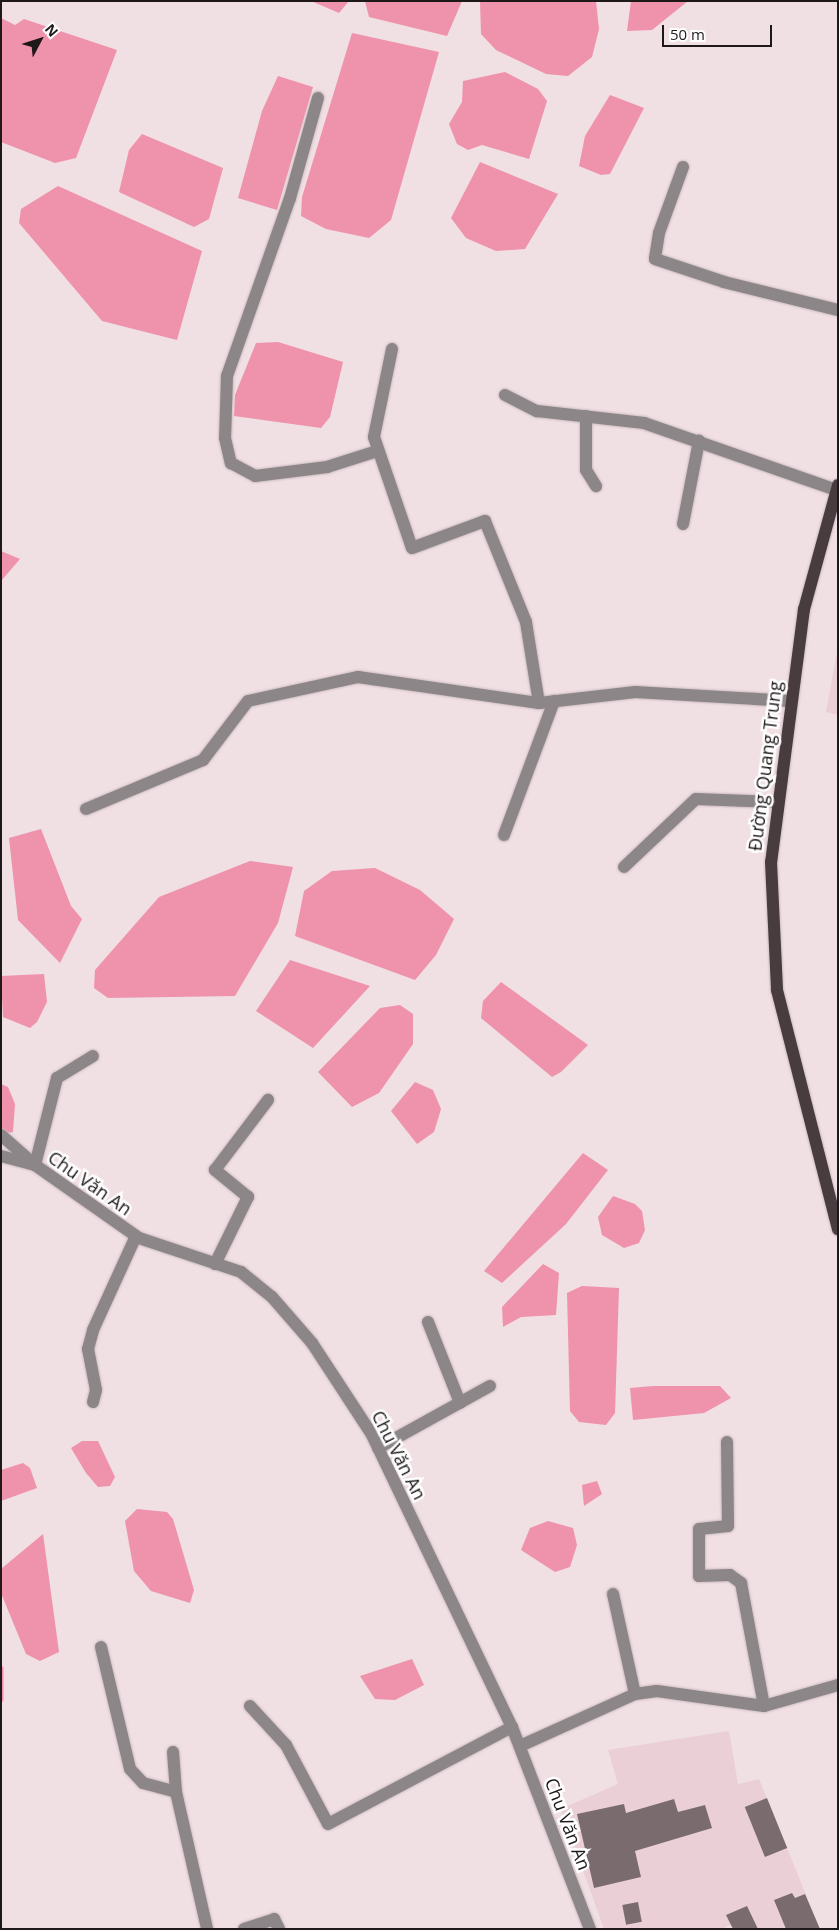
<!DOCTYPE html>
<html>
<head>
<meta charset="utf-8">
<style>
  body { margin:0 }
  #map { position:relative; width:839px; height:1930px; overflow:hidden; background:#f0dfe3; font-family:"Open Sans",sans-serif }
  div>[style] { position:absolute }
  [style*='--x'] { left:calc(var(--x)*1px); top:calc(var(--y)*1px); width:calc(var(--w)*1px); rotate:calc(var(--a)*1deg) }
  .built>* { inset:0; background:#ead0d6 }
  .water>* { inset:0; background:#ef92ac }
  .stream>* { height:4.5px; margin:-2.25px; padding:0 2.25px; transform-origin:2.25px; border-radius:2.25px; background:#ef92ac }
  .building>* { inset:0; background:#7a6b6f; transform-origin:0 0 }
  .roads { filter:drop-shadow(0 0 1px #cabbbf) drop-shadow(0 0 1px #cabbbf) }
  .minor>* { height:12px; margin:-6px; padding:0 6px; transform-origin:6px; border-radius:6px; background:#8d8688 }
  .primary>* { height:12px; margin:-6px; padding:0 6px; transform-origin:6px; border-radius:6px; background:#483c3f }
  span { translate:-50% -50%; white-space:nowrap; text-align:center; line-height:1.15; -webkit-text-stroke:5px #fff; paint-order:stroke }
  .street-label { font-size:18px; color:#1e1819 }
  .frame { position:absolute; inset:0; border:2px solid #1e1819; pointer-events:none }
  .north { position:absolute; left:15px; top:15px; width:50px; height:50px; -webkit-text-stroke:4px #fff; paint-order:stroke; rotate:50deg; font-size:14px; font-weight:700; line-height:20px; text-align:center; color:#1e1819 }
  .north::after { content:''; display:block; margin:auto; width:18px; height:22px; background:#1e1819; clip-path:polygon(50% 0,100% 100%,50% 72%,0 100%) }
  .scale { position:absolute; left:662px; top:25px; width:110px; height:22px; box-sizing:border-box; border:2px solid #1e1819; border-top:0; padding-left:6px; font-size:15px; line-height:18px; white-space:nowrap; color:#1e1819; -webkit-text-stroke:4px #fff; paint-order:stroke }
</style>
</head>
<body>
<div id="map">
  <div class="built">
    <div style="clip-path:polygon(838px 647px,838px 715px,826px 712px)"></div>
    <div style="clip-path:polygon(729px 1731px,738px 1784px,759px 1779px,820px 1929px,733px 1929px,731px 1925px,721px 1929px,604px 1929px,561px 1809px,618px 1784px,608px 1750px)"></div>
  </div>
  <div class="water">
    <div style="clip-path:polygon(311px 1px,349px 1px,339px 13px)"></div>
    <div style="clip-path:polygon(365px 1px,462px 1px,447px 36px,369px 17px)"></div>
    <div style="clip-path:polygon(480px 1px,596px 1px,599px 29px,592px 57px,568px 76px,546px 74px,496px 50px,481px 34px)"></div>
    <div style="clip-path:polygon(631px 1px,688px 1px,652px 30px,627px 31px)"></div>
    <div style="clip-path:polygon(1px 18px,15px 25px,24px 19px,117px 50px,76px 158px,55px 163px,1px 142px)"></div>
    <div style="clip-path:polygon(352px 33px,439px 52px,391px 220px,369px 238px,326px 229px,301px 216px,302px 197px)"></div>
    <div style="clip-path:polygon(505px 72px,538px 89px,547px 101px,529px 159px,482px 145px,468px 150px,457px 144px,449px 124px,462px 102px,463px 81px)"></div>
    <div style="clip-path:polygon(278px 76px,313px 87px,277px 210px,238px 198px,262px 111px)"></div>
    <div style="clip-path:polygon(610px 95px,644px 108px,610px 174px,601px 175px,579px 166px,585px 136px)"></div>
    <div style="clip-path:polygon(142px 134px,223px 168px,209px 219px,194px 227px,119px 192px,129px 150px)"></div>
    <div style="clip-path:polygon(480px 162px,558px 194px,525px 249px,496px 251px,466px 238px,451px 218px)"></div>
    <div style="clip-path:polygon(58px 186px,202px 251px,177px 340px,102px 321px,19px 223px,21px 209px)"></div>
    <div style="clip-path:polygon(278px 342px,343px 362px,330px 417px,321px 428px,234px 416px,235px 395px,256px 343px)"></div>
    <div style="clip-path:polygon(1px 551px,20px 559px,1px 581px)"></div>
    <div style="clip-path:polygon(41px 829px,71px 906px,82px 919px,60px 963px,18px 920px,9px 838px)"></div>
    <div style="clip-path:polygon(250px 861px,293px 867px,278px 923px,235px 996px,108px 998px,94px 988px,95px 970px,159px 897px)"></div>
    <div style="clip-path:polygon(375px 868px,420px 890px,454px 919px,436px 955px,415px 980px,295px 936px,304px 891px,332px 871px)"></div>
    <div style="clip-path:polygon(290px 960px,370px 986px,313px 1048px,256px 1011px)"></div>
    <div style="clip-path:polygon(44px 974px,47px 1002px,37px 1022px,30px 1028px,3px 1017px,1px 976px)"></div>
    <div style="clip-path:polygon(501px 982px,588px 1045px,561px 1072px,552px 1077px,481px 1018px,483px 1001px)"></div>
    <div style="clip-path:polygon(400px 1005px,413px 1014px,413px 1044px,379px 1093px,352px 1107px,318px 1072px,380px 1008px)"></div>
    <div style="clip-path:polygon(415px 1082px,433px 1090px,441px 1109px,434px 1132px,417px 1144px,391px 1111px)"></div>
    <div style="clip-path:polygon(1px 1084px,8px 1087px,15px 1104px,13px 1132px,1px 1134px)"></div>
    <div style="clip-path:polygon(583px 1153px,608px 1170px,566px 1224px,502px 1283px,484px 1271px)"></div>
    <div style="clip-path:polygon(613px 1196px,635px 1204px,642px 1211px,645px 1230px,639px 1243px,624px 1248px,602px 1235px,598px 1217px)"></div>
    <div style="clip-path:polygon(543px 1264px,559px 1273px,556px 1315px,521px 1317px,503px 1327px,502px 1307px)"></div>
    <div style="clip-path:polygon(582px 1286px,619px 1288px,615px 1413px,606px 1425px,579px 1422px,570px 1411px,567px 1293px)"></div>
    <div style="clip-path:polygon(653px 1386px,720px 1386px,731px 1398px,704px 1413px,633px 1420px,630px 1388px)"></div>
    <div style="clip-path:polygon(82px 1441px,98px 1441px,115px 1477px,110px 1486px,98px 1487px,86px 1473px,71px 1448px)"></div>
    <div style="clip-path:polygon(23px 1463px,30px 1468px,37px 1488px,1px 1501px,1px 1470px)"></div>
    <div style="clip-path:polygon(597px 1481px,602px 1494px,584px 1506px,582px 1485px)"></div>
    <div style="clip-path:polygon(137px 1509px,167px 1512px,173px 1519px,194px 1590px,190px 1603px,151px 1591px,134px 1571px,125px 1521px)"></div>
    <div style="clip-path:polygon(548px 1521px,573px 1528px,577px 1545px,570px 1567px,555px 1572px,521px 1550px,530px 1528px)"></div>
    <div style="clip-path:polygon(43px 1534px,59px 1652px,40px 1661px,26px 1654px,1px 1593px,1px 1569px)"></div>
    <div style="clip-path:polygon(412px 1659px,424px 1685px,395px 1700px,375px 1699px,360px 1676px)"></div>
  </div>
  <div class="stream">
    <div style="--x:1;--y:1668;--w:31;--a:90"></div>
  </div>
  <div class="building">
    <div style="left:767px;top:1798px;width:54px;height:24px;rotate:68deg"></div>
    <div style="clip-path:polygon(674px 1799px,678px 1812px,705px 1805px,712px 1828px,635px 1851px,641px 1877px,594px 1888px,577px 1814px,624px 1804px,626px 1813px)"></div>
    <div style="clip-path:polygon(792px 1893px,795px 1898px,805px 1894px,820px 1929px,786px 1929px,774px 1900px)"></div>
    <div style="left:638px;top:1902px;width:20px;height:16px;rotate:79deg"></div>
    <div style="clip-path:polygon(747px 1906px,758px 1929px,733px 1929px,726px 1915px)"></div>
  </div>
  <div class="roads">
    <div class="minor">
      <div style="--x:318;--y:98;--w:104;--a:105.6"></div>
      <div style="--x:290;--y:198;--w:189;--a:109.5"></div>
      <div style="--x:227;--y:376;--w:62;--a:91.8"></div>
      <div style="--x:225;--y:438;--w:26;--a:77"></div>
      <div style="--x:231;--y:463;--w:27;--a:28"></div>
      <div style="--x:255;--y:476;--w:73;--a:-7.1"></div>
      <div style="--x:327;--y:467;--w:52;--a:-17.7"></div>
      <div style="--x:683;--y:167;--w:70;--a:110"></div>
      <div style="--x:659;--y:233;--w:26;--a:99"></div>
      <div style="--x:655;--y:259;--w:73;--a:18.4"></div>
      <div style="--x:724;--y:282;--w:117;--a:13.8"></div>
      <div style="--x:392;--y:349;--w:90;--a:101.6"></div>
      <div style="--x:374;--y:437;--w:117;--a:71.1"></div>
      <div style="--x:412;--y:548;--w:78;--a:-20.3"></div>
      <div style="--x:485;--y:521;--w:109;--a:67.9"></div>
      <div style="--x:526;--y:622;--w:82;--a:80.9"></div>
      <div style="--x:505;--y:395;--w:36;--a:27"></div>
      <div style="--x:537;--y:411;--w:108;--a:6.4"></div>
      <div style="--x:644;--y:423;--w:203;--a:19.2"></div>
      <div style="--x:586;--y:416;--w:54;--a:90"></div>
      <div style="--x:586;--y:470;--w:19;--a:58"></div>
      <div style="--x:683;--y:524;--w:85;--a:-79.1"></div>
      <div style="--x:86;--y:809;--w:127;--a:-22.7"></div>
      <div style="--x:203;--y:760;--w:74;--a:-52.7"></div>
      <div style="--x:248;--y:701;--w:113;--a:-12.3"></div>
      <div style="--x:358;--y:677;--w:183;--a:8.2"></div>
      <div style="--x:539;--y:703;--w:97;--a:-6.5"></div>
      <div style="--x:635;--y:692;--w:155;--a:3.3"></div>
      <div style="--x:504;--y:835;--w:143;--a:-69.5"></div>
      <div style="--x:624;--y:867;--w:99;--a:-43.4"></div>
      <div style="--x:696;--y:799;--w:79;--a:2.2"></div>
      <div style="--x:1;--y:1135;--w:45;--a:41.4"></div>
      <div style="--x:35;--y:1165;--w:90;--a:-75.8"></div>
      <div style="--x:57;--y:1078;--w:42;--a:-31.4"></div>
      <div style="--x:1;--y:1156;--w:35;--a:15"></div>
      <div style="--x:35;--y:1165;--w:127;--a:35.1"></div>
      <div style="--x:139;--y:1238;--w:108;--a:18.4"></div>
      <div style="--x:241;--y:1272;--w:40;--a:39"></div>
      <div style="--x:272;--y:1297;--w:61;--a:49"></div>
      <div style="--x:312;--y:1343;--w:108;--a:56.8"></div>
      <div style="--x:371;--y:1433;--w:326;--a:64.4"></div>
      <div style="--x:512;--y:1727;--w:217;--a:68.9"></div>
      <div style="--x:215;--y:1264;--w:75;--a:-63.8"></div>
      <div style="--x:248;--y:1197;--w:43;--a:-140.7"></div>
      <div style="--x:215;--y:1170;--w:88;--a:-52.9"></div>
      <div style="--x:428;--y:1322;--w:87;--a:68.4"></div>
      <div style="--x:93;--y:1402;--w:12;--a:-76"></div>
      <div style="--x:96;--y:1390;--w:42;--a:-101"></div>
      <div style="--x:88;--y:1349;--w:20;--a:-75"></div>
      <div style="--x:93;--y:1330;--w:103;--a:-65.4"></div>
      <div style="--x:727;--y:1442;--w:84;--a:89.3"></div>
      <div style="--x:728;--y:1526;--w:29;--a:174"></div>
      <div style="--x:699;--y:1529;--w:47;--a:90"></div>
      <div style="--x:699;--y:1576;--w:31;--a:-2"></div>
      <div style="--x:730;--y:1575;--w:14;--a:36"></div>
      <div style="--x:741;--y:1583;--w:125;--a:79.4"></div>
      <div style="--x:378;--y:1448;--w:128;--a:-29"></div>
      <div style="--x:613;--y:1594;--w:102;--a:77.6"></div>
      <div style="--x:101;--y:1647;--w:125;--a:76.6"></div>
      <div style="--x:130;--y:1769;--w:19;--a:47"></div>
      <div style="--x:143;--y:1783;--w:34;--a:15"></div>
      <div style="--x:176;--y:1792;--w:140;--a:77.2"></div>
      <div style="--x:250;--y:1706;--w:53;--a:47.3"></div>
      <div style="--x:286;--y:1745;--w:89;--a:62"></div>
      <div style="--x:328;--y:1824;--w:208;--a:-27.8"></div>
      <div style="--x:520;--y:1746;--w:126;--a:-24.3"></div>
      <div style="--x:635;--y:1694;--w:22;--a:-8"></div>
      <div style="--x:657;--y:1691;--w:108;--a:8"></div>
      <div style="--x:764;--y:1706;--w:77;--a:-15.8"></div>
      <div style="--x:173;--y:1752;--w:40;--a:85.7"></div>
      <div style="--x:244;--y:1929;--w:32;--a:-18"></div>
      <div style="--x:274;--y:1919;--w:11;--a:63"></div>
    </div>
    <div class="primary">
      <div style="--x:838;--y:485;--w:129;--a:105.3"></div>
      <div style="--x:804;--y:609;--w:255;--a:97.4"></div>
      <div style="--x:771;--y:862;--w:128;--a:87.3"></div>
      <div style="--x:777;--y:990;--w:247;--a:75.7"></div>
    </div>
  </div>
  <div class="street-label">
    <span style="left:765px;top:766px;rotate:-83deg">Đường Quang Trung</span>
    <span style="left:90px;top:1183px;rotate:35deg">Chu Văn An</span>
    <span style="left:399px;top:1455px;rotate:63deg">Chu Văn An</span>
    <span style="left:568px;top:1824px;rotate:69deg">Chu Văn An</span>
  </div>
  <div class="frame"></div>
  <div class="north">N</div>
  <div class="scale">50 m</div>
</div>
</body>
</html>
